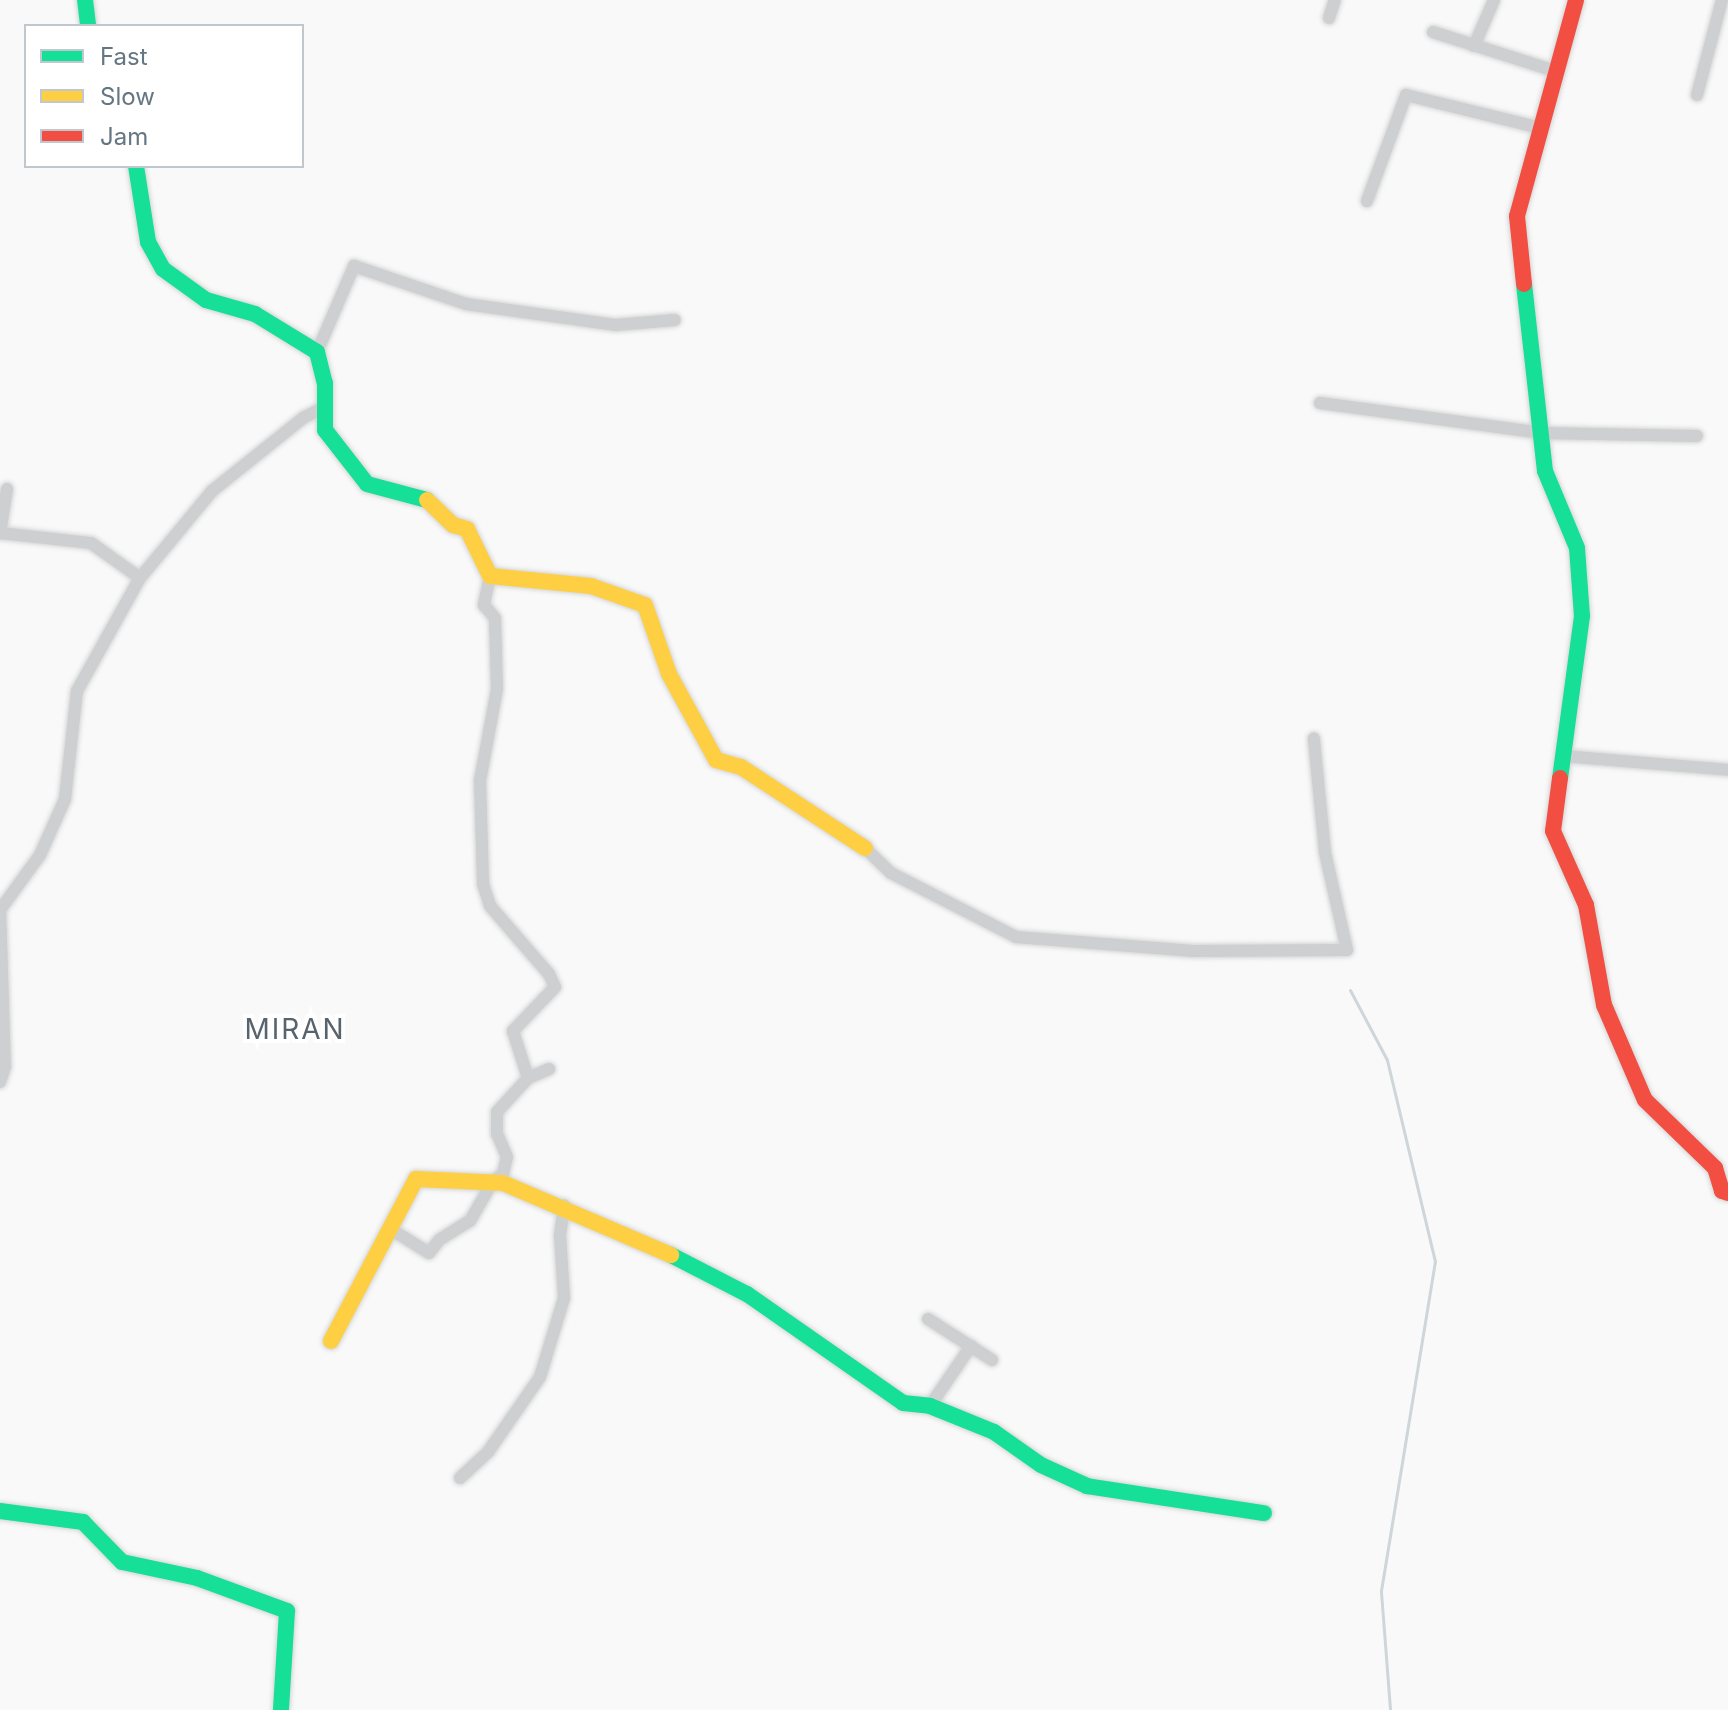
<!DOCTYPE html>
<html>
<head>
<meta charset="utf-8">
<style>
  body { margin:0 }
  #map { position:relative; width:1728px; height:1710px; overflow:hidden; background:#f9f9f9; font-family:Inter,sans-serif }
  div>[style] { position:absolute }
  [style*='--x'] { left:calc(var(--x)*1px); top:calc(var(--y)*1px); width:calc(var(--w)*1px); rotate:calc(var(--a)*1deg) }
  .stream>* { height:3px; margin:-1.5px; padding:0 1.5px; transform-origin:1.5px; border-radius:1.5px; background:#ced6d9 }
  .roads { filter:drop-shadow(0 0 2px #d5d6d7) drop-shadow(0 0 2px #d5d6d7) }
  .street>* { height:12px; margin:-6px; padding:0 6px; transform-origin:6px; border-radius:6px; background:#cecfd0 }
  .fast>* { height:16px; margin:-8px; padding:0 8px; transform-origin:8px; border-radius:8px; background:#16e098 }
  .slow>* { height:16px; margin:-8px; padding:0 8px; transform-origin:8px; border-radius:8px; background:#ffcf43 }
  .jam>* { height:16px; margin:-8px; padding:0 8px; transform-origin:8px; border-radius:8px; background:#f24e42 }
  span { translate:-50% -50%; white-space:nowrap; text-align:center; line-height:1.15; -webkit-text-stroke:8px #fff; paint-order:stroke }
  .quarter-label { font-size:28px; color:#57646e; letter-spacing:2px }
  .legend { position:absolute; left:24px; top:24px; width:280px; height:144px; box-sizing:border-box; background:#fff; border:2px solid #c1c8cd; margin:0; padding:10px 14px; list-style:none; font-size:24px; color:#657683 }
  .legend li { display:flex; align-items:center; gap:16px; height:40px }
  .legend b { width:40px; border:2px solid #c1c8cd }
</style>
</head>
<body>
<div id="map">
  <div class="stream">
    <div style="--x:1350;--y:990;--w:79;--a:62.1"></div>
    <div style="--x:1387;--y:1060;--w:207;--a:76.6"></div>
    <div style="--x:1435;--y:1261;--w:335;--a:99.3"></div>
    <div style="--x:1381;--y:1592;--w:118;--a:85.6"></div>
  </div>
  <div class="roads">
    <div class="street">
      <div style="--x:1329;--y:18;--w:19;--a:-72"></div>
      <div style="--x:1433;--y:32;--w:128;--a:17.7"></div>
      <div style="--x:1474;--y:46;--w:50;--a:-66.5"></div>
      <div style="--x:1697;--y:95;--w:98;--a:-75.3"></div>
      <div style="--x:1367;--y:201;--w:113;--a:-69.8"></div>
      <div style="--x:1406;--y:95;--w:138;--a:13.8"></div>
      <div style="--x:317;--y:352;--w:94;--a:-66.7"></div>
      <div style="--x:354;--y:266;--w:118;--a:18.7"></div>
      <div style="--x:466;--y:304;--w:150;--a:8"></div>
      <div style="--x:615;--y:325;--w:60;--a:-4.8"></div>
      <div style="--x:1320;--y:403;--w:224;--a:7.7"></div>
      <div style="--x:1542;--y:433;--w:155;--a:1.1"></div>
      <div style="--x:7;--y:489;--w:45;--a:99"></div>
      <div style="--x:0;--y:533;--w:92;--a:6.3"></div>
      <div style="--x:91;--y:543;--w:60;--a:35.5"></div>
      <div style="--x:490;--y:576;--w:30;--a:102"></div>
      <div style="--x:484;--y:605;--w:17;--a:50"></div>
      <div style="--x:495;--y:618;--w:71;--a:88.4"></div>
      <div style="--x:497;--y:689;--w:94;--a:100.5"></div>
      <div style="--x:480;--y:781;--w:103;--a:88.3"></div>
      <div style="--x:483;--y:884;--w:23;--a:72"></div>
      <div style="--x:490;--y:906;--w:90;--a:49.1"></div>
      <div style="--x:549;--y:974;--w:14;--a:65"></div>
      <div style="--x:555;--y:987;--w:61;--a:133.7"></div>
      <div style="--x:513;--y:1031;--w:49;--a:72.3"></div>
      <div style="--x:1563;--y:756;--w:166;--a:4.8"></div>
      <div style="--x:865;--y:848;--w:36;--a:44"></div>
      <div style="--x:891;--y:873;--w:140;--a:27.1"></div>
      <div style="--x:1016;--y:937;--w:178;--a:4.5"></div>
      <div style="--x:1193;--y:951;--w:154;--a:-0.4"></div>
      <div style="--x:1347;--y:950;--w:100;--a:-102.7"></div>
      <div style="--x:1325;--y:852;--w:114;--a:-95.6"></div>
      <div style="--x:0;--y:1082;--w:16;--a:-72"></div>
      <div style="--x:5;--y:1067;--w:157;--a:-91.8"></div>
      <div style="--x:0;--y:910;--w:68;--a:-54"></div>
      <div style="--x:40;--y:855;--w:61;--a:-65.9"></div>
      <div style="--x:65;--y:799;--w:109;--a:-83.7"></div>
      <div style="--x:77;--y:691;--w:129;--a:-60.9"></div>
      <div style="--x:140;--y:578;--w:113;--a:-50.4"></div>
      <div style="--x:212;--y:491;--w:117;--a:-38.7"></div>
      <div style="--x:303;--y:418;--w:25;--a:-27"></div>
      <div style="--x:389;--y:1228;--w:47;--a:32"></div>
      <div style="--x:429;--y:1253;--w:16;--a:-52"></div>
      <div style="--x:439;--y:1240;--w:36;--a:-32"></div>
      <div style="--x:470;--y:1221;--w:46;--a:-60.1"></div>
      <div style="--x:493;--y:1181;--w:12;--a:-35"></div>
      <div style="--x:503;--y:1174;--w:17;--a:-77"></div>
      <div style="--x:507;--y:1157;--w:25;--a:-113"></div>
      <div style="--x:497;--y:1134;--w:22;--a:-90"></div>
      <div style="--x:497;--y:1112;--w:46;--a:-47.6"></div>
      <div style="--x:528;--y:1078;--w:23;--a:-23"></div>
      <div style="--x:928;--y:1319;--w:76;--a:32.6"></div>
      <div style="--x:930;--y:1406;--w:73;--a:-55.7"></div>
      <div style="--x:460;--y:1478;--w:38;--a:-43"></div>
      <div style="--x:488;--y:1452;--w:91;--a:-55.3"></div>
      <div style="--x:540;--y:1377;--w:83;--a:-73.1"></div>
      <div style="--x:564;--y:1298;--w:63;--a:-93.6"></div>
      <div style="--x:560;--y:1235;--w:30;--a:-82"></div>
    </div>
    <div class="fast">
      <div style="--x:85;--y:0;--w:26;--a:83"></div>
      <div style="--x:136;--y:166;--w:77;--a:81"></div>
      <div style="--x:148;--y:242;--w:31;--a:61"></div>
      <div style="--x:163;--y:269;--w:53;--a:35.8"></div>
      <div style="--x:206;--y:300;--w:51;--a:15.9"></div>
      <div style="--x:255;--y:314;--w:73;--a:31.5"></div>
      <div style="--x:317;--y:352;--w:32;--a:76"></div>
      <div style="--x:325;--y:383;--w:47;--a:90"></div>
      <div style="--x:325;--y:430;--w:68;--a:52.1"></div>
      <div style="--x:367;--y:484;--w:62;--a:14.9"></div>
      <div style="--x:1524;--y:284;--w:188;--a:83.6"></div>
      <div style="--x:1545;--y:471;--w:83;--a:67.4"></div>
      <div style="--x:1577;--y:548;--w:68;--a:85.8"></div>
      <div style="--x:1582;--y:616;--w:163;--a:97.7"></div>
      <div style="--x:671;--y:1255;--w:85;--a:27.2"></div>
      <div style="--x:747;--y:1294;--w:190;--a:34.9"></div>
      <div style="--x:903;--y:1403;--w:27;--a:6"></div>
      <div style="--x:930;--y:1406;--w:69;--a:22.1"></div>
      <div style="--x:994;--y:1432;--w:57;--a:35.1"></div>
      <div style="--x:1041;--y:1465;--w:51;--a:24.5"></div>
      <div style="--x:1087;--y:1486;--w:179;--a:8.7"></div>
      <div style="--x:0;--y:1511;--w:84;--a:7.5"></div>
      <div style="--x:83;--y:1522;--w:56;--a:45.7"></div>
      <div style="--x:122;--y:1562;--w:77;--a:12"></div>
      <div style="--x:197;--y:1578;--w:96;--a:20.1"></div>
      <div style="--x:287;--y:1611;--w:99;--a:93.5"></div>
    </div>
    <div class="slow">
      <div style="--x:427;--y:500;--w:36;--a:44"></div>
      <div style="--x:453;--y:525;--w:15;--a:16"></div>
      <div style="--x:467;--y:529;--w:52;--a:63.9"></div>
      <div style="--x:490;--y:576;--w:101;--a:5.7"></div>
      <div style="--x:591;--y:586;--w:57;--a:19.4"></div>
      <div style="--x:645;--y:605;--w:73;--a:70.8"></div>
      <div style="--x:669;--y:674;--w:98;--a:61.3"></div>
      <div style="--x:716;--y:760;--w:26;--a:16"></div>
      <div style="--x:741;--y:767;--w:148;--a:33.2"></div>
      <div style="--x:331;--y:1341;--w:183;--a:-62.3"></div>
      <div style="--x:416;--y:1179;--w:87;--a:2.6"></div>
      <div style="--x:503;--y:1183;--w:183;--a:23.2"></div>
    </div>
    <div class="jam">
      <div style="--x:1524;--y:284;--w:68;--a:-95.9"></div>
      <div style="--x:1517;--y:216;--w:224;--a:-74.7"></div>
      <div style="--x:1560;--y:778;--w:53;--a:97.5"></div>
      <div style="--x:1553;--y:831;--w:81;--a:66"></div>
      <div style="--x:1586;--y:905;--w:102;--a:79.8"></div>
      <div style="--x:1604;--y:1005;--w:103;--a:66.7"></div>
      <div style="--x:1645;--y:1100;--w:98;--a:44.2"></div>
      <div style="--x:1715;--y:1168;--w:24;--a:73"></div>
      <div style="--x:1722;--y:1191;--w:6;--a:18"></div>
    </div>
  </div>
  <div class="quarter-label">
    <span style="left:295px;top:1029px">MIRAN</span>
  </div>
  <ul class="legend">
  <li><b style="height:10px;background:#16e098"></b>Fast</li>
  <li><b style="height:10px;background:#ffcf43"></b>Slow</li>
  <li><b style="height:10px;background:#f24e42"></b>Jam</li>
  </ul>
</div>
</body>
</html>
